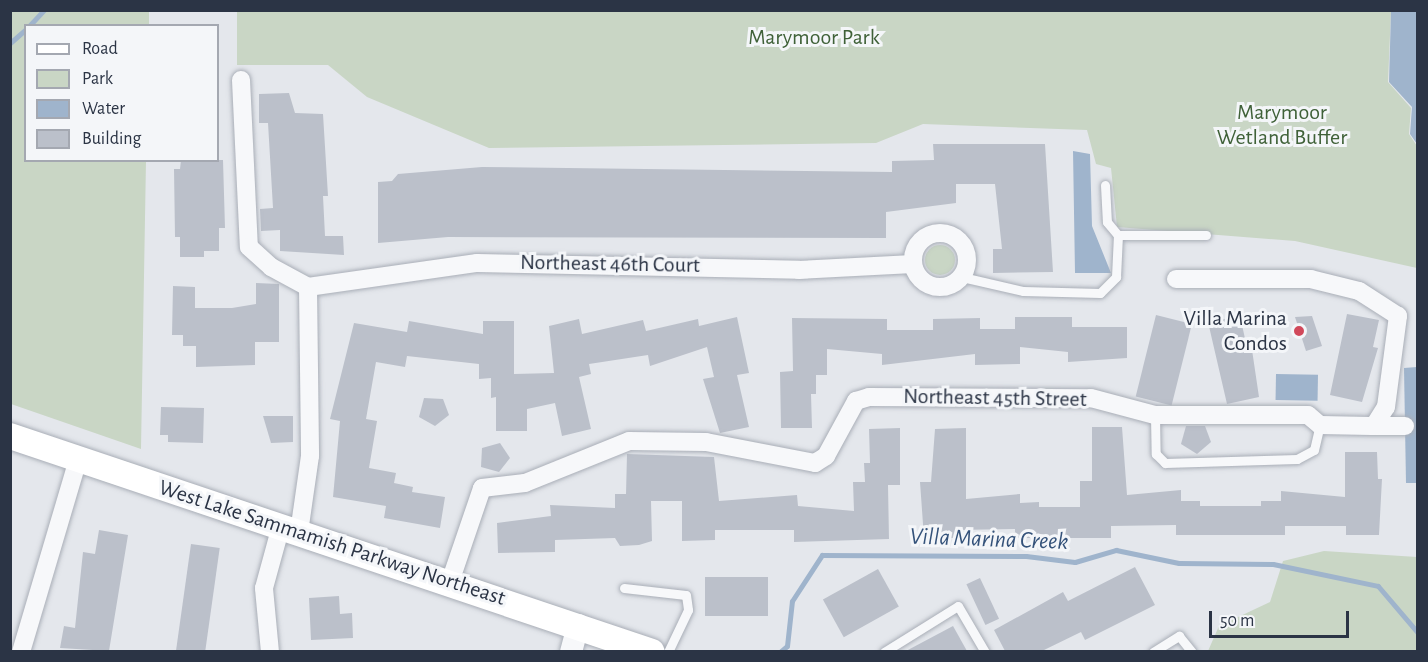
<!DOCTYPE html>
<html>
<head>
<meta charset="utf-8">
<style>
  body { margin:0 }
  #map { position:relative; width:1428px; height:662px; overflow:hidden; background:#e4e7ec; font-family:"Alegreya Sans",sans-serif }
  div>[style] { position:absolute }
  [style*='--x'] { left:calc(var(--x)*1px); top:calc(var(--y)*1px); width:calc(var(--w)*1px); rotate:calc(var(--a)*1deg) }
  .green>* { inset:0; background:#c9d6c5 }
  .round { border-radius:50% }
  .water>* { inset:0; background:#9fb4cc; transform-origin:0 0 }
  .stream>* { height:5px; margin:-2.5px; padding:0 2.5px; transform-origin:2.5px; border-radius:2.5px; background:#9fb4cc }
  .building>* { inset:0; background:#bbc0ca; transform-origin:0 0 }
  .roads { filter:drop-shadow(0 0 2px #a9aeb7) drop-shadow(0 0 2px #a9aeb7) }
  .service>* { height:9px; margin:-4.5px; padding:0 4.5px; transform-origin:4.5px; border-radius:4.5px; background:#f7f8fa }
  .minor>* { height:18px; margin:-9px; padding:0 9px; transform-origin:9px; border-radius:9px; background:#f7f8fa }
  .minor>.ring { margin:-9px; padding:0; box-sizing:content-box; background:none; border:18px solid #f7f8fa; border-radius:50% }
  .tertiary>* { height:22px; margin:-11px; padding:0 11px; transform-origin:11px; border-radius:11px; background:#f7f8fa }
  .secondary>* { height:26px; margin:-13px; padding:0 13px; transform-origin:13px; border-radius:13px; background:#fff }
  .dots>* { width:16px; height:16px; translate:-50% -50%; box-sizing:border-box; border:3px solid #f4f6f9; border-radius:50% }
  span { translate:-50% -50%; white-space:nowrap; text-align:center; line-height:1.15; -webkit-text-stroke:6px #f4f6f9; paint-order:stroke }
  .park-label { font-size:22px; color:#3f6138 }
  .street-label { font-size:22px; color:#2b3445 }
  .poi-label { font-size:22px; color:#2b3445 }
  .right { translate:-100% -50%; text-align:right }
  .water-label { font-size:24px; color:#34527a; font-style:italic }
  .frame { position:absolute; inset:0; border:12px solid #2b3445; pointer-events:none }
  .legend { position:absolute; left:24px; top:24px; width:195px; height:138px; box-sizing:border-box; background:#f4f6f9; border:2px solid #a4a8b1; margin:0; padding:8px 10px; list-style:none; font-size:18px; color:#2b3445 }
  .legend li { display:flex; align-items:center; gap:12px; height:30px }
  .legend b { width:30px; border:2px solid #a4a8b1 }
  .scale { position:absolute; left:1209px; top:611px; width:140px; height:27px; box-sizing:border-box; border:3px solid #2b3445; border-top:0; padding-left:8px; font-size:18px; line-height:21px; white-space:nowrap; color:#2b3445; -webkit-text-stroke:4px #f4f6f9; paint-order:stroke }
</style>
</head>
<body>
<div id="map">
  <div class="green">
    <div style="clip-path:polygon(11px 10px,149px 11px,149px 25px,26px 26px,26px 160px,146px 161px,141px 449px,11px 404px)"></div>
    <div style="clip-path:polygon(237px 11px,1391px 11px,1388px 82px,1411px 108px,1409px 134px,1417px 146px,1417px 268px,1295px 241px,1117px 227px,1111px 168px,1096px 164px,1087px 130px,923px 124px,876px 143px,489px 148px,367px 97px,328px 65px,237px 65px)"></div>
    <div class="round" style="left:925px;top:245px;width:30px;height:30px"></div>
    <div style="clip-path:polygon(1324px 551px,1417px 557px,1417px 651px,1208px 651px,1219px 626px,1270px 602px,1283px 561px)"></div>
  </div>
  <div class="water">
    <div style="clip-path:polygon(1391px 11px,1417px 11px,1417px 144px,1410px 134px,1412px 107px,1389px 82px)"></div>
    <div style="clip-path:polygon(1073px 151px,1090px 154px,1092px 226px,1111px 273px,1075px 273px)"></div>
    <div style="clip-path:polygon(1417px 367px,1417px 483px,1406px 483px,1404px 368px)"></div>
    <div style="left:1276px;top:374px;width:42px;height:26px;rotate:1deg"></div>
  </div>
  <div class="stream">
    <div style="--x:29;--y:26;--w:22;--a:-47"></div>
    <div style="--x:10;--y:43;--w:21;--a:-41"></div>
    <div style="--x:780;--y:652;--w:9;--a:-41"></div>
    <div style="--x:787;--y:646;--w:45;--a:-83.7"></div>
    <div style="--x:792;--y:601;--w:55;--a:-56.9"></div>
    <div style="--x:822;--y:555;--w:204;--a:0.3"></div>
    <div style="--x:1026;--y:556;--w:49;--a:7"></div>
    <div style="--x:1075;--y:562;--w:43;--a:-16.3"></div>
    <div style="--x:1116;--y:550;--w:64;--a:11.7"></div>
    <div style="--x:1179;--y:563;--w:94;--a:0.6"></div>
    <div style="--x:1273;--y:564;--w:107;--a:11.8"></div>
    <div style="--x:1378;--y:586;--w:62;--a:49.6"></div>
  </div>
  <div class="building">
    <div style="clip-path:polygon(289px 93px,295px 113px,323px 114px,328px 196px,323px 196px,325px 236px,343px 236px,344px 255px,280px 251px,280px 230px,261px 231px,260px 209px,273px 208px,268px 123px,259px 123px,259px 94px)"></div>
    <div style="clip-path:polygon(933px 144px,1045px 144px,1053px 272px,993px 273px,993px 249px,1002px 249px,995px 184px,956px 184px,956px 203px,886px 212px,886px 238px,448px 237px,378px 243px,378px 182px,392px 181px,398px 174px,482px 167px,892px 172px,892px 161px,934px 160px)"></div>
    <div style="clip-path:polygon(181px 160px,223px 160px,225px 228px,219px 228px,219px 251px,204px 251px,204px 257px,180px 257px,180px 237px,175px 237px,174px 169px,180px 169px)"></div>
    <div style="clip-path:polygon(256px 283px,279px 284px,279px 342px,255px 342px,255px 365px,196px 367px,196px 346px,183px 346px,183px 335px,172px 335px,173px 286px,195px 287px,195px 308px,232px 308px,256px 304px)"></div>
    <div style="clip-path:polygon(1347px 314px,1379px 320px,1373px 347px,1378px 348px,1362px 402px,1330px 395px)"></div>
    <div style="left:1156px;top:315px;width:37px;height:84px;rotate:14deg"></div>
    <div style="clip-path:polygon(1240px 316px,1246px 343px,1251px 343px,1259px 397px,1227px 404px,1208px 322px)"></div>
    <div style="clip-path:polygon(1312px 316px,1322px 346px,1306px 351px,1295px 317px)"></div>
    <div style="clip-path:polygon(737px 317px,749px 373px,737px 375px,749px 427px,720px 433px,703px 379px,714px 377px,707px 347px,650px 366px,648px 355px,589px 364px,591px 374px,579px 377px,591px 429px,562px 436px,555px 403px,527px 409px,527px 431px,496px 431px,496px 397px,491px 398px,491px 378px,479px 379px,479px 364px,407px 356px,405px 367px,376px 362px,366px 419px,377px 421px,369px 468px,396px 473px,394px 483px,413px 487px,412px 492px,445px 497px,440px 528px,384px 518px,386px 506px,333px 497px,340px 421px,330px 419px,354px 323px,407px 332px,409px 321px,483px 334px,483px 321px,514px 321px,514px 374px,554px 373px,549px 326px,579px 319px,582px 334px,643px 320px,646px 331px,698px 319px,699px 326px)"></div>
    <div style="clip-path:polygon(1015px 317px,1072px 317px,1072px 327px,1127px 327px,1127px 358px,1068px 362px,1068px 352px,1020px 347px,1020px 364px,975px 365px,975px 354px,882px 365px,882px 354px,827px 349px,827px 375px,816px 375px,816px 394px,811px 394px,812px 428px,781px 428px,780px 372px,793px 371px,792px 318px,887px 319px,887px 330px,933px 330px,933px 319px,980px 318px,980px 329px,1015px 329px)"></div>
    <div style="clip-path:polygon(424px 398px,443px 399px,449px 415px,435px 426px,419px 417px)"></div>
    <div style="clip-path:polygon(161px 407px,204px 408px,203px 443px,168px 442px,168px 435px,160px 435px)"></div>
    <div style="clip-path:polygon(263px 416px,293px 416px,293px 442px,271px 443px)"></div>
    <div style="clip-path:polygon(1186px 426px,1205px 426px,1211px 442px,1197px 454px,1181px 444px)"></div>
    <div style="clip-path:polygon(1092px 427px,1122px 427px,1127px 495px,1181px 490px,1181px 501px,1200px 501px,1200px 506px,1261px 506px,1261px 501px,1281px 501px,1281px 491px,1345px 497px,1345px 452px,1377px 452px,1378px 479px,1382px 479px,1379px 535px,1346px 535px,1346px 526px,1285px 526px,1285px 535px,1176px 535px,1176px 525px,1111px 526px,1111px 538px,1015px 538px,1015px 529px,955px 530px,955px 538px,924px 538px,920px 482px,931px 482px,935px 429px,966px 428px,966px 499px,1020px 494px,1020px 503px,1039px 502px,1039px 507px,1080px 507px,1080px 481px,1092px 481px)"></div>
    <div style="clip-path:polygon(900px 428px,900px 485px,888px 485px,889px 539px,794px 542px,794px 530px,715px 530px,715px 540px,682px 541px,682px 501px,651px 501px,652px 541px,639px 545px,620px 546px,615px 538px,555px 540px,555px 552px,498px 553px,497px 523px,551px 516px,550px 505px,615px 508px,615px 494px,626px 494px,627px 454px,714px 457px,719px 501px,797px 495px,798px 506px,854px 511px,853px 482px,865px 482px,864px 463px,870px 463px,869px 429px)"></div>
    <div style="clip-path:polygon(500px 443px,510px 458px,499px 472px,481px 467px,482px 448px)"></div>
    <div style="clip-path:polygon(99px 530px,128px 535px,109px 651px,60px 648px,64px 626px,75px 628px,83px 552px,95px 554px)"></div>
    <div style="left:191px;top:544px;width:29px;height:107px;rotate:8deg"></div>
    <div style="clip-path:polygon(1135px 567px,1155px 605px,1085px 640px,1081px 632px,1042px 651px,1005px 651px,994px 630px,1063px 592px,1068px 601px)"></div>
    <div style="left:878px;top:569px;width:43px;height:63px;rotate:61deg"></div>
    <div style="left:705px;top:577px;width:63px;height:39px"></div>
    <div style="left:980px;top:578px;width:45px;height:15px;rotate:65deg"></div>
    <div style="clip-path:polygon(339px 596px,340px 614px,352px 613px,353px 638px,311px 640px,309px 598px)"></div>
    <div style="clip-path:polygon(953px 626px,967px 651px,906px 651px)"></div>
  </div>
  <div class="roads">
    <div class="service">
      <div style="--x:1105;--y:185;--w:37;--a:87"></div>
      <div style="--x:1107;--y:222;--w:17;--a:50"></div>
      <div style="--x:962;--y:277;--w:63;--a:12.9"></div>
      <div style="--x:1023;--y:291;--w:77;--a:1.5"></div>
      <div style="--x:1100;--y:293;--w:23;--a:-45"></div>
      <div style="--x:1116;--y:277;--w:42;--a:-87.3"></div>
      <div style="--x:1118;--y:235;--w:88;--a:0"></div>
      <div style="--x:1155;--y:415;--w:39;--a:89"></div>
      <div style="--x:1156;--y:454;--w:13;--a:45"></div>
      <div style="--x:1165;--y:463;--w:132;--a:-1.7"></div>
      <div style="--x:1297;--y:459;--w:19;--a:-28"></div>
      <div style="--x:1314;--y:450;--w:26;--a:-77"></div>
      <div style="--x:624;--y:588;--w:62;--a:6.4"></div>
      <div style="--x:686;--y:595;--w:15;--a:82"></div>
      <div style="--x:688;--y:610;--w:47;--a:115.5"></div>
      <div style="--x:884;--y:652;--w:87;--a:-31.9"></div>
      <div style="--x:958;--y:606;--w:53;--a:59.6"></div>
      <div style="--x:1153;--y:652;--w:31;--a:-32"></div>
      <div style="--x:1179;--y:636;--w:21;--a:51"></div>
    </div>
    <div class="minor">
      <div style="--x:241;--y:80;--w:167;--a:87.3"></div>
      <div style="--x:249;--y:247;--w:30;--a:42"></div>
      <div style="--x:271;--y:267;--w:42;--a:28.4"></div>
      <div style="--x:308;--y:287;--w:169;--a:89.3"></div>
      <div style="--x:310;--y:456;--w:77;--a:98.2"></div>
      <div class="ring" style="left:913px;top:233px;width:36px;height:36px"></div>
      <div style="--x:308;--y:287;--w:171;--a:-8.1"></div>
      <div style="--x:477;--y:263;--w:322;--a:1.2"></div>
      <div style="--x:799;--y:270;--w:114;--a:-3"></div>
      <div style="--x:1374;--y:426;--w:31;--a:0"></div>
      <div style="--x:450;--y:582;--w:99;--a:-71.2"></div>
      <div style="--x:482;--y:488;--w:43;--a:-6.6"></div>
      <div style="--x:525;--y:483;--w:112;--a:-22"></div>
      <div style="--x:629;--y:441;--w:77;--a:0.7"></div>
      <div style="--x:706;--y:442;--w:111;--a:10.9"></div>
      <div style="--x:815;--y:463;--w:13;--a:-32"></div>
      <div style="--x:826;--y:456;--w:63;--a:-61.4"></div>
      <div style="--x:856;--y:401;--w:14;--a:-17"></div>
      <div style="--x:869;--y:397;--w:222;--a:0.3"></div>
      <div style="--x:1091;--y:398;--w:66;--a:14.9"></div>
      <div style="--x:1155;--y:415;--w:153;--a:0"></div>
      <div style="--x:1308;--y:415;--w:16;--a:40"></div>
      <div style="--x:1320;--y:425;--w:54;--a:1.1"></div>
      <div style="--x:1374;--y:426;--w:22;--a:-58"></div>
      <div style="--x:1386;--y:407;--w:92;--a:-82.5"></div>
      <div style="--x:1398;--y:316;--w:46;--a:-147.3"></div>
      <div style="--x:1359;--y:291;--w:49;--a:-166"></div>
      <div style="--x:1311;--y:279;--w:135;--a:180"></div>
      <div style="--x:21;--y:652;--w:201;--a:-73.5"></div>
      <div style="--x:270;--y:652;--w:64;--a:-95.4"></div>
      <div style="--x:264;--y:588;--w:64;--a:-74.7"></div>
    </div>
    <div class="tertiary">
      <div style="--x:571;--y:652;--w:28;--a:-75"></div>
    </div>
    <div class="secondary">
      <div style="--x:10;--y:436;--w:677;--a:18.6"></div>
    </div>
  </div>
  <div class="dots">
    <div style="left:1299px;top:331px;background:#d1495b"></div>
  </div>
  <div class="park-label">
    <span style="left:814px;top:38px">Marymoor Park</span>
    <span style="left:1282px;top:125px">Marymoor<br>Wetland Buffer</span>
  </div>
  <div class="street-label">
    <span style="left:610px;top:264px;rotate:1deg">Northeast 46th Court</span>
    <span style="left:995px;top:398px;rotate:1deg">Northeast 45th Street</span>
    <span style="left:332px;top:543px;rotate:18deg">West Lake Sammamish Parkway Northeast</span>
  </div>
  <div class="poi-label">
    <span class="right" style="left:1287px;top:331px">Villa Marina<br>Condos</span>
  </div>
  <div class="water-label">
    <span style="left:989px;top:540px;rotate:2deg">Villa Marina Creek</span>
  </div>
  <div class="frame"></div>
  <ul class="legend">
  <li><b style="height:8px;background:#fff"></b>Road</li>
  <li><b style="height:16px;background:#c9d6c5"></b>Park</li>
  <li><b style="height:16px;background:#9fb4cc"></b>Water</li>
  <li><b style="height:16px;background:#bbc0ca"></b>Building</li>
  </ul>
  <div class="scale">50 m</div>
</div>
</body>
</html>
